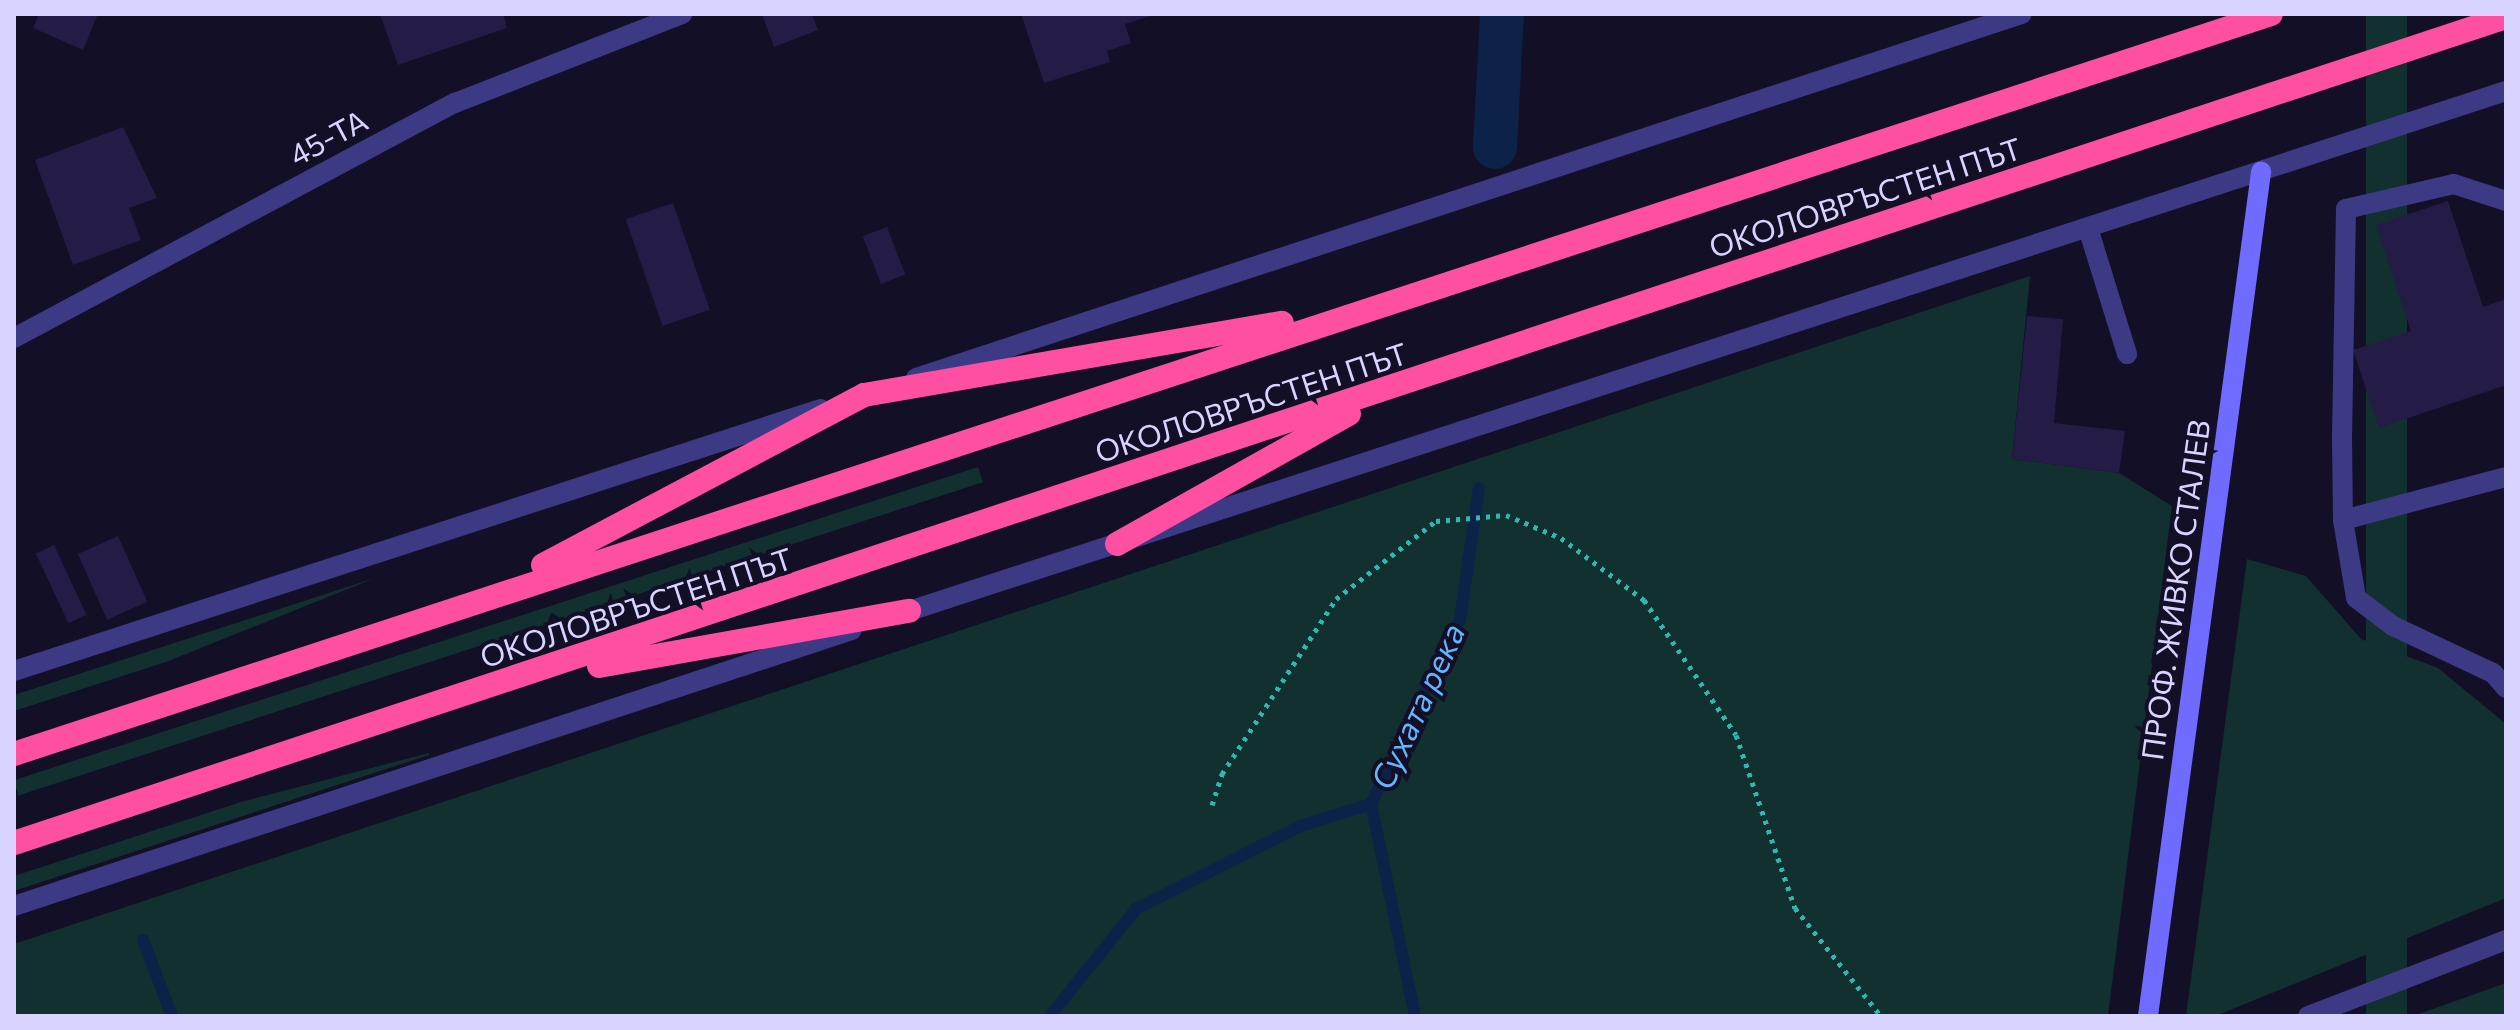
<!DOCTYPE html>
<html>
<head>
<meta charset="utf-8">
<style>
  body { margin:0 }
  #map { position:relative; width:2520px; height:1030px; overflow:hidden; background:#130f26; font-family:Commissioner,sans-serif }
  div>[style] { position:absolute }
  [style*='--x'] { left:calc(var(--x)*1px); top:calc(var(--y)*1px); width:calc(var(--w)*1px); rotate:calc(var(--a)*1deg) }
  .green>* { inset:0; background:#12302f; transform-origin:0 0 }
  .stream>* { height:12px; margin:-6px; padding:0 6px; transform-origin:6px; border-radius:6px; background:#0c2248 }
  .canal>* { height:44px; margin:-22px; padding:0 22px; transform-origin:22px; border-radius:22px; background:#0c2248 }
  .building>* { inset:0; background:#241b47; transform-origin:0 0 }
  .path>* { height:5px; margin-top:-2.5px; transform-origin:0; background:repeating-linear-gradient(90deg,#2fb8b0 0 4px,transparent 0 10px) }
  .lane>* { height:20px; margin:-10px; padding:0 10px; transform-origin:10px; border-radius:10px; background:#3d3a85 }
  .street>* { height:20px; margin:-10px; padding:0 10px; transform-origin:10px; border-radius:10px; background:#3d3a85 }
  .secondary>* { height:20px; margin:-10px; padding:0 10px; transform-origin:10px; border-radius:10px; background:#6f6bff }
  .highway>* { height:24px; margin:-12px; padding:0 12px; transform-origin:12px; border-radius:12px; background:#ff4fa3 }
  span { translate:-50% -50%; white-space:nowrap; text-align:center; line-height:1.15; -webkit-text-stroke:8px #130f26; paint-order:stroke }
  .street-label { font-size:30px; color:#d9d4ff }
  .water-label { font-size:32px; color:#62b6ff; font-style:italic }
  .frame { position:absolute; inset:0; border:16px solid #d9d4ff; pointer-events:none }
</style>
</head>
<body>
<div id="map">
  <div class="green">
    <div style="left:2366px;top:14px;width:41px;height:1253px"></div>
    <div style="clip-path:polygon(2030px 276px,2012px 459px,2119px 473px,2172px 506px,2108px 1016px,14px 1016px,14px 944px)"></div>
    <div style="left:978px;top:467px;width:16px;height:1014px;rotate:72deg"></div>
    <div style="clip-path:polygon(2247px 559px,2306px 576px,2361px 639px,2438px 668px,2506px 724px,2506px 898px,2215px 1016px,2186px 1016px)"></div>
    <div style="clip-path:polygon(375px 578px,166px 662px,14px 711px,14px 695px)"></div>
    <div style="clip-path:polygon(429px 753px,429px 755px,14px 891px,14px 876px,241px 802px)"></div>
    <div style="clip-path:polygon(2506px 983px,2506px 1016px,2413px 1016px)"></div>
  </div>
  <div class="stream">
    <div style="--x:143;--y:940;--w:81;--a:69.1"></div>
    <div style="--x:1050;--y:1016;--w:137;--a:-51.2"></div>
    <div style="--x:1136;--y:909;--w:184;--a:-26.8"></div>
    <div style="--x:1300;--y:826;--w:74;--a:-17.2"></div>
    <div style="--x:1415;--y:1016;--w:217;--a:-101.7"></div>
    <div style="--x:1371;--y:804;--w:204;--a:-64.2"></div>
    <div style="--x:1460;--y:620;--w:133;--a:-81.8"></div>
  </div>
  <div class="canal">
    <div style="--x:1495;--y:147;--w:133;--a:-87"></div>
  </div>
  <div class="building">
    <div style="clip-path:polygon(39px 14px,98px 14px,83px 50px,33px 28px)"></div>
    <div style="clip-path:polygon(380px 14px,503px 14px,507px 28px,398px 65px)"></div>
    <div style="clip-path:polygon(762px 14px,812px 14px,818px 30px,774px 47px)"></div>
    <div style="clip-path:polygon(1021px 14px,1153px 14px,1154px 15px,1125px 24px,1131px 43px,1107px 51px,1110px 62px,1044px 83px)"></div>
    <div style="clip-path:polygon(123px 127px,157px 198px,129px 208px,141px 240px,73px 265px,35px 160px)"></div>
    <div style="clip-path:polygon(2448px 201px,2483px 307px,2506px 299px,2506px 385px,2379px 428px,2353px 350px,2411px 331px,2376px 225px)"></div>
    <div style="left:673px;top:203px;width:113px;height:50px;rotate:71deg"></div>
    <div style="left:887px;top:227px;width:51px;height:26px;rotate:69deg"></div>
    <div style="clip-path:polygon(2027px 316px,2063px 319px,2054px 423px,2125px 431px,2119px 473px,2012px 459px)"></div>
    <div style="left:118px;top:536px;width:72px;height:44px;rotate:66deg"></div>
    <div style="left:54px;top:545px;width:77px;height:20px;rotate:65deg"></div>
  </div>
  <div class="path">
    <div style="--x:1212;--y:805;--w:33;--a:-72"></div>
    <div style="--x:1222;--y:774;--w:209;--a:-56.9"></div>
    <div style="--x:1336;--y:599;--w:127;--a:-38"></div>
    <div style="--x:1436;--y:521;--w:70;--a:-4.9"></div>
    <div style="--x:1506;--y:515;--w:60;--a:22.7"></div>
    <div style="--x:1561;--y:538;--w:104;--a:36.8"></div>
    <div style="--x:1644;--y:600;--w:163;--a:55.7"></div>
    <div style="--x:1736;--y:735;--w:183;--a:71.2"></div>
    <div style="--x:1795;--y:908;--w:138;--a:51.5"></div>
  </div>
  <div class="lane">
    <div style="--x:2506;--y:201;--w:55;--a:-161.9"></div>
    <div style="--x:2454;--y:184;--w:111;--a:167"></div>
    <div style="--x:2346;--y:209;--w:229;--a:91"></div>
    <div style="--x:2342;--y:438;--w:82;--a:89.3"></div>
    <div style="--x:2343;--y:520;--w:79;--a:80.5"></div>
    <div style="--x:2356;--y:598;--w:46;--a:37.1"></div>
    <div style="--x:2393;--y:626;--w:110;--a:25.2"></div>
    <div style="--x:2493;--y:673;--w:20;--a:49"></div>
    <div style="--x:2088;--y:228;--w:132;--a:72.8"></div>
    <div style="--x:2343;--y:520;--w:169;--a:-14.8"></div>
  </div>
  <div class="street">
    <div style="--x:14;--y:338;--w:500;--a:-28.1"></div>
    <div style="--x:455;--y:103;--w:244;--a:-21.4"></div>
    <div style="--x:916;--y:378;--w:1164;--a:-18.22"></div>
    <div style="--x:897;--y:615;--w:1692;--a:-18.04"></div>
    <div style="--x:14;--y:671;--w:848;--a:-17.99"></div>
    <div style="--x:14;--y:906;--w:882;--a:-18.23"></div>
    <div style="--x:2308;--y:1016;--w:212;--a:-21"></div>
  </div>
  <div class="secondary">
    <div style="--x:2148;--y:1016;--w:852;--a:-82.37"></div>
  </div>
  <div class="highway">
    <div style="--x:1117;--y:544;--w:266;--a:-29.3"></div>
    <div style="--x:543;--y:565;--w:363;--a:-27.9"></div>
    <div style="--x:864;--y:395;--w:424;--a:-9.8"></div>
    <div style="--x:599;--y:666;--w:315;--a:-10.1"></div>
    <div style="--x:14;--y:754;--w:2375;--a:-18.15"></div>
    <div style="--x:14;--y:843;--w:2625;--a:-18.34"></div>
  </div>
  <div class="street-label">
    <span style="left:328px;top:137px;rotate:-28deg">45-ТА</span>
    <span style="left:1865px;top:197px;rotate:-18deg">ОКОЛОВРЪСТЕН ПЪТ</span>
    <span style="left:1251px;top:402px;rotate:-18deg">ОКОЛОВРЪСТЕН ПЪТ</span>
    <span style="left:2175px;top:590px;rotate:-82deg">ПРОФ. ЖИВКО СТАЛЕВ</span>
    <span style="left:636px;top:607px;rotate:-18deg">ОКОЛОВРЪСТЕН ПЪТ</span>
  </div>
  <div class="water-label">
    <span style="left:1417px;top:706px;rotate:-65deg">Сухата река</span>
  </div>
  <div class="frame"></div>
</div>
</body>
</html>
